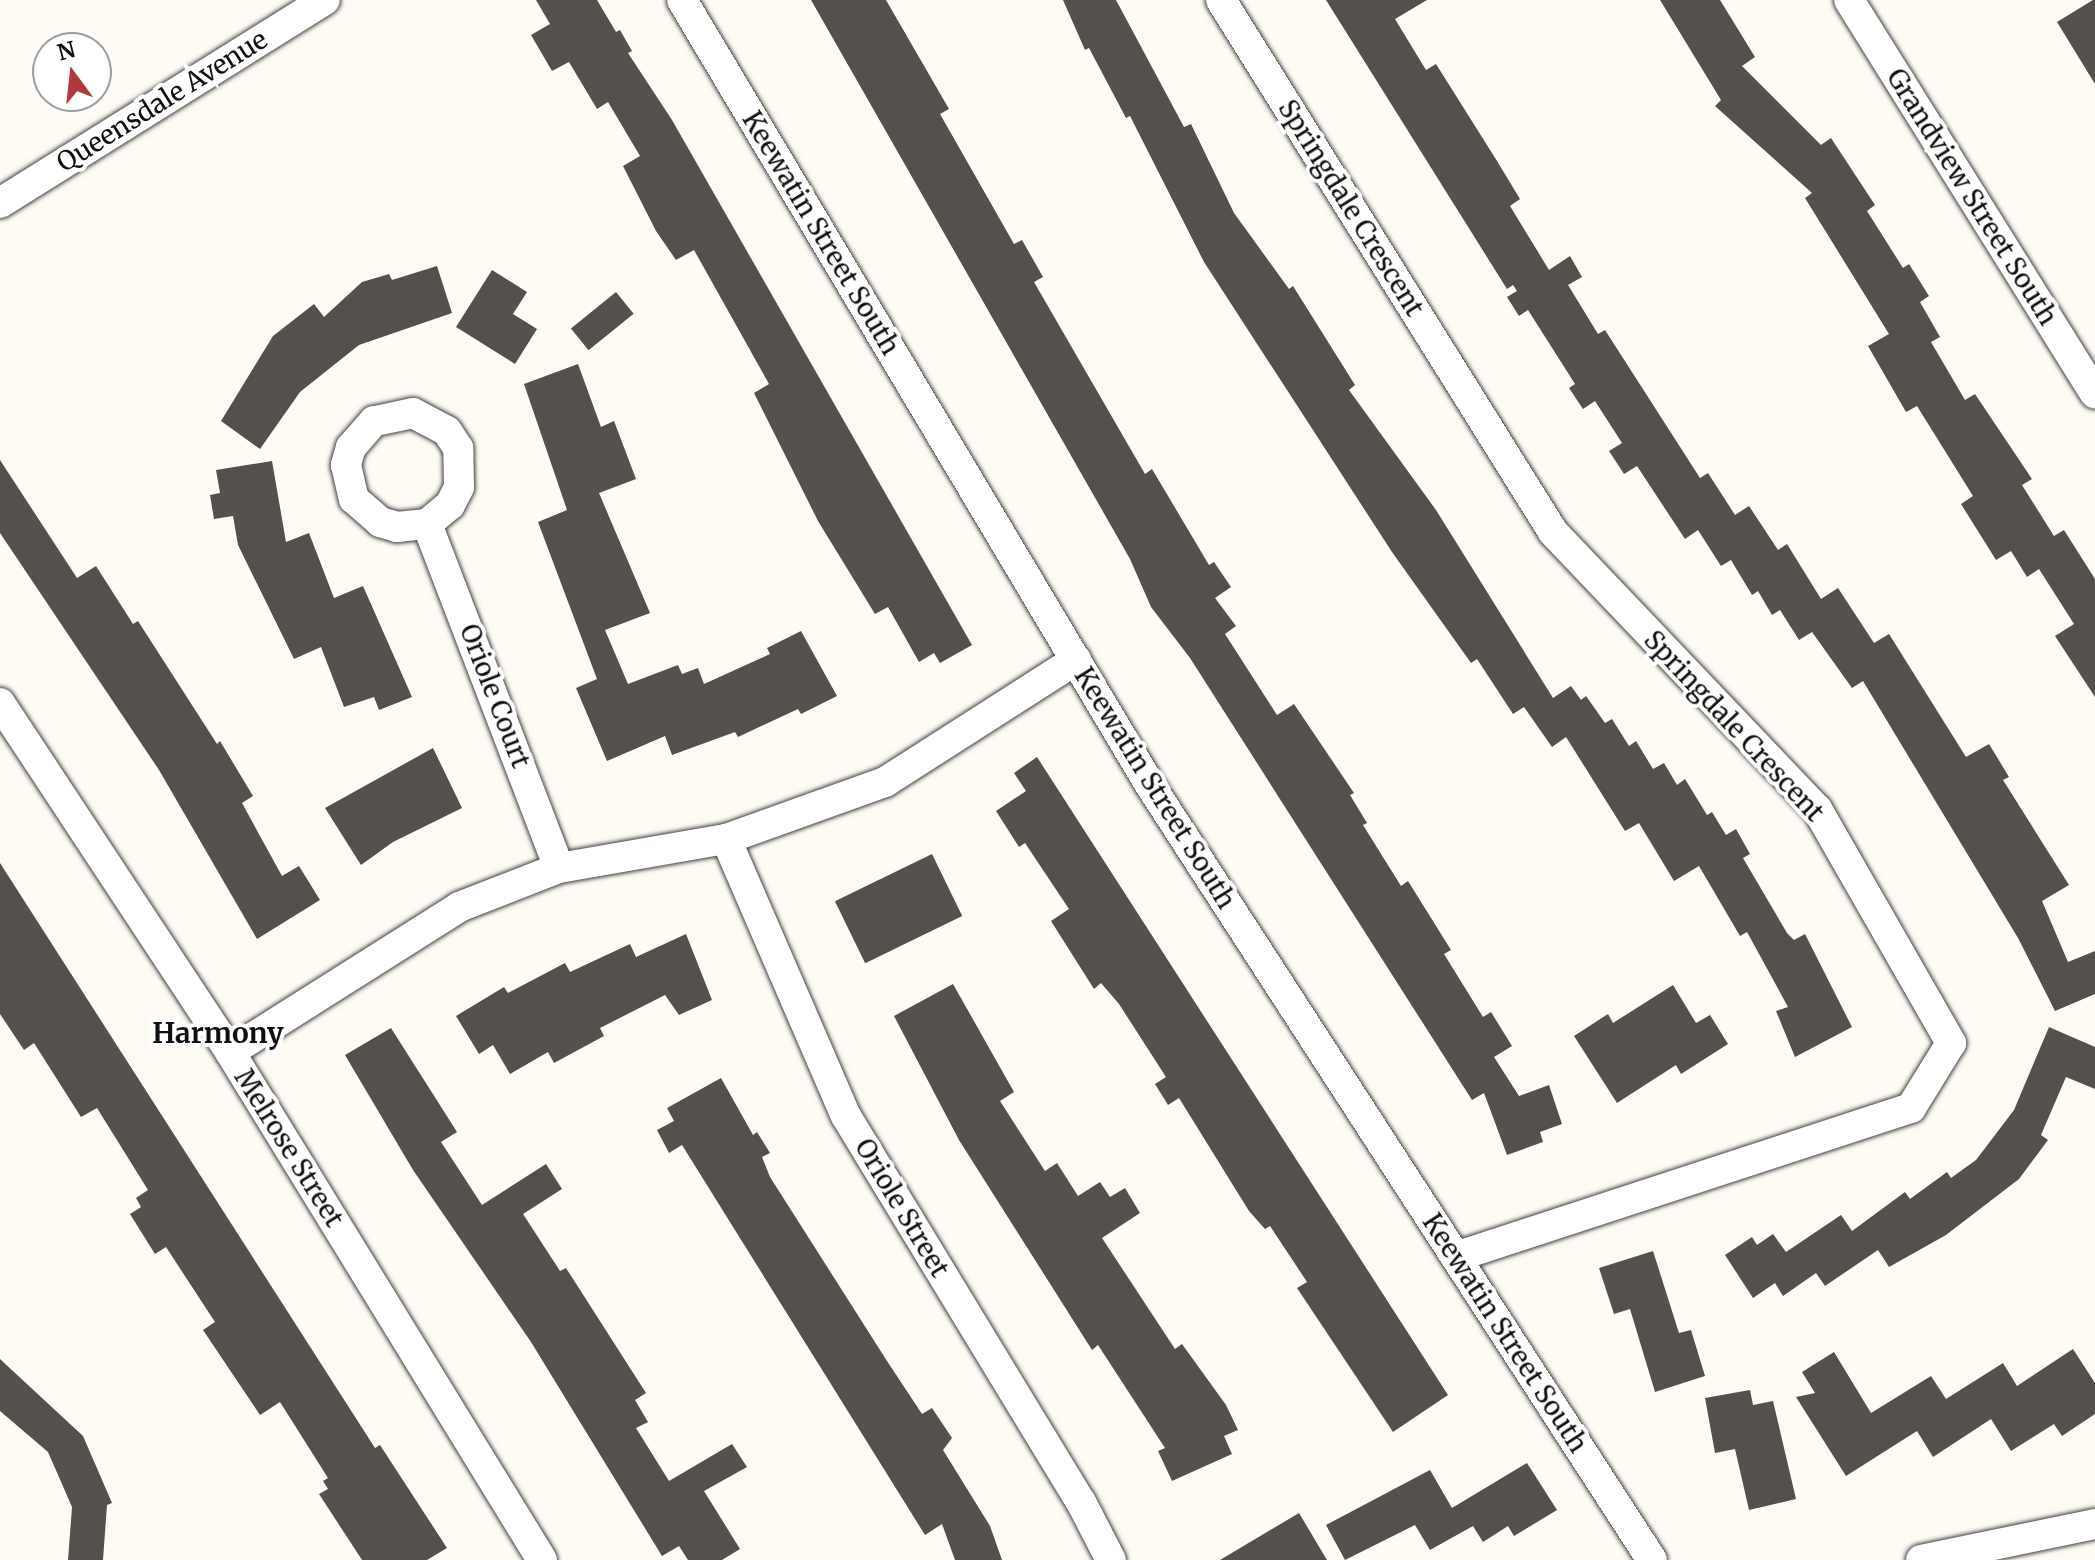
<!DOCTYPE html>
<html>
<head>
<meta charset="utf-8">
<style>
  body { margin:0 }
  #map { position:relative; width:2095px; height:1560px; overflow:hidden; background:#fdfbf3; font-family:Merriweather,serif }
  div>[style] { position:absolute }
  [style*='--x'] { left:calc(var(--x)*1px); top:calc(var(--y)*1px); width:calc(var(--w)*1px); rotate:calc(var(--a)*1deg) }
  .building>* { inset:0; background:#56504d; transform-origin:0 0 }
  .roads { filter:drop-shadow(0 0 2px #424242) drop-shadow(0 0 2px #424242) }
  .minor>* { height:30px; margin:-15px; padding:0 15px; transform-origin:15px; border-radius:15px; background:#fff }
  span { translate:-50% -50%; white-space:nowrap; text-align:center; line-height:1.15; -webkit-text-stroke:8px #fff; paint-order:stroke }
  .street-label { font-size:26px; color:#0f0f0f }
  .neighbourhood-label { font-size:28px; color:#0f0f0f; font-weight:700 }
  .north { position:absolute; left:32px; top:32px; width:80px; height:80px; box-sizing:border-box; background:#fff; border:2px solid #9f9f9f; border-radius:50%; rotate:345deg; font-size:22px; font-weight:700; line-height:32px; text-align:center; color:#0f0f0f }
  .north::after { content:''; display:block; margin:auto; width:28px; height:36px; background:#af373d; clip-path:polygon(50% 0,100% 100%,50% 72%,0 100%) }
</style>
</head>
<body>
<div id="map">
  <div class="building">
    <div style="clip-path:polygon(536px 0,597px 0,616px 32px,620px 30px,632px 51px,628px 53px,672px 120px,972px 645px,940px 663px,934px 653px,919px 662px,888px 607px,875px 614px,818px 521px,754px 393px,769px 384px,694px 250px,676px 260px,656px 231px,623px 166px,640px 156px,608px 102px,597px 109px,569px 62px,552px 71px,531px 35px,550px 24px)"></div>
    <div style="clip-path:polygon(811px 0,886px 0,949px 109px,940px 114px,1014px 244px,1022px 240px,1043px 277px,1034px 282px,1145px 474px,1152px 469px,1209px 565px,1214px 562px,1231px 587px,1215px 598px,1236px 626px,1225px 634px,1277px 715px,1294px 704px,1354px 793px,1350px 795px,1367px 823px,1363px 825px,1401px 886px,1408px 881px,1451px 950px,1444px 954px,1483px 1017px,1491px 1012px,1512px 1046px,1494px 1057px,1519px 1096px,1549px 1085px,1562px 1124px,1540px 1132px,1543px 1142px,1507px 1155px,1484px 1093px,1472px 1100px,1190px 658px,1151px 607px,1130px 559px)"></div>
    <div style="clip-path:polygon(1063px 0,1116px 0,1184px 127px,1191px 124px,1234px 213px,1289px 289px,1293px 286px,1355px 385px,1349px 390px,1436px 510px,1553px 698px,1571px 686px,1581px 700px,1586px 696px,1605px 723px,1612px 719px,1629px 746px,1636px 741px,1653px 769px,1664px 763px,1677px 785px,1685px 779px,1707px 815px,1712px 812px,1726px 835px,1736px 829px,1750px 854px,1743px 858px,1787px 933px,1794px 940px,1805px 934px,1852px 1027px,1795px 1057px,1776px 1011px,1788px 1007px,1747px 932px,1740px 936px,1699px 866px,1674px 881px,1639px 823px,1625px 831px,1566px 737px,1552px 747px,1524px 707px,1513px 714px,1477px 659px,1471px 663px,1392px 552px,1204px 262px,1130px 116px,1126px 118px,1089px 48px,1085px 50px)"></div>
    <div style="clip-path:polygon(1326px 0,1427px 0,1395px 19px,1426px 70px,1436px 64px,1497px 161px,1520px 199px,1510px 206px,1549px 270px,1570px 256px,1582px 277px,1568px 285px,1598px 334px,1605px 330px,1700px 478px,1708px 473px,1735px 515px,1749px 506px,1778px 550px,1787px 544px,1821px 599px,1838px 588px,1874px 643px,1889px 634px,1966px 757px,1989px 744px,2009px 777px,2003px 780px,2069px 885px,2042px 901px,2068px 962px,2095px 951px,2095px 994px,2055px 1011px,2018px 938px,1863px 681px,1852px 688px,1812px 632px,1799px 640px,1780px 610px,1772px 615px,1758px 591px,1752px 595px,1731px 560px,1721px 566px,1698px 530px,1685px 539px,1637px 466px,1624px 474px,1609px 451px,1622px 443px,1595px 401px,1583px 409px,1569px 388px,1575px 384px,1528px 310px,1519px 316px,1507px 297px,1517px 291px,1513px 285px,1507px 289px)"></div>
    <div style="clip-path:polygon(1660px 0,1720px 0,1755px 57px,1742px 66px,1821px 145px,1831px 138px,1875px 205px,1867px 211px,1903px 268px,1909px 264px,1929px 296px,1920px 302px,1940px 337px,1931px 342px,1965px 400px,1975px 394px,2032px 479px,2022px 485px,2054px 536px,2064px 530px,2095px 579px,2095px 697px,2055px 636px,2074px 624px,2039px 569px,2027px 577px,2011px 551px,1996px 560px,1961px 504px,1973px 496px,1917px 406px,1906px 412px,1868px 346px,1889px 334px,1805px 198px,1812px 193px,1715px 106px,1721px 100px)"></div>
    <div style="clip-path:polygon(2093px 0,2095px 0,2095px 84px,2057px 22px)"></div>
    <div style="clip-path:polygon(437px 266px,452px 313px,359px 345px,300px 392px,260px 449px,221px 421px,273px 336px,314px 304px,324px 317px,362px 282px,389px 274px,392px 280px)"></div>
    <div style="clip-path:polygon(492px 270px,527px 292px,513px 314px,537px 329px,515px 364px,456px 327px)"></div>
    <div style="left:616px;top:292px;width:28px;height:58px;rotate:51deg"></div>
    <div style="clip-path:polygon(578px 364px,601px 427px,614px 421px,636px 479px,599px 493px,650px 613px,605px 630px,628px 684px,678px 665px,682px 674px,698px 668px,704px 684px,770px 654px,767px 648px,801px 631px,837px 696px,801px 714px,798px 709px,738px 737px,735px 732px,672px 755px,665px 736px,607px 761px,576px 688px,597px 679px,538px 522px,567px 510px,524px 384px)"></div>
    <div style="clip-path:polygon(0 460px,77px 578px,96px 566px,133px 624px,138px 621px,217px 744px,220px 741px,253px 796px,242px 803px,282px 876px,299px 866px,320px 900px,257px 939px,159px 770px,0 533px)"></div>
    <div style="clip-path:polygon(272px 461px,286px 542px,309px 533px,334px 598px,363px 586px,412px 697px,379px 710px,374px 697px,344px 707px,321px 647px,294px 659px,238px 545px,233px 516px,214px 519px,210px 495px,220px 493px,216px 470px)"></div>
    <div style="clip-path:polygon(433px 748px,462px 808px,393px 842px,361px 865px,325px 808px)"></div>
    <div style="clip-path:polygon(1037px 757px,1448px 1395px,1393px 1432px,1297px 1288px,1307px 1282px,1270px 1226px,1265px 1229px,1249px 1211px,1179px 1098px,1168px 1105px,1155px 1084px,1166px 1077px,1119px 1004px,1101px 983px,1094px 989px,1051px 921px,1069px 909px,1025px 843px,1019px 847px,996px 811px,1026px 791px,1014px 773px)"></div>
    <div style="left:932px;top:854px;width:69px;height:108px;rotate:64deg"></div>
    <div style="clip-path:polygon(0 863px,375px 1448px,380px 1445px,447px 1548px,427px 1560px,362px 1560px,319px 1494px,328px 1489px,323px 1481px,328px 1478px,280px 1402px,260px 1415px,203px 1330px,215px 1322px,166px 1247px,155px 1254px,130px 1214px,141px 1207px,136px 1198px,148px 1190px,97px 1108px,81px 1117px,34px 1043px,24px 1050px,0 1014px)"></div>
    <div style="clip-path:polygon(686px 934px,712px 1000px,679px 1015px,665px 995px,600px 1028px,604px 1036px,554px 1063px,548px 1052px,510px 1074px,493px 1045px,479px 1054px,456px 1016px,504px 987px,508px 993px,565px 963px,570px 972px,630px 944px,636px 957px)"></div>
    <div style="clip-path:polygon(953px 984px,1014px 1092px,1000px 1101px,1045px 1171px,1057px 1163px,1078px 1196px,1100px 1182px,1110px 1197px,1125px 1188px,1140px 1213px,1102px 1238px,1175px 1349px,1182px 1344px,1226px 1405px,1238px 1430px,1224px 1436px,1232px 1454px,1172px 1481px,1158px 1451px,1165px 1448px,1098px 1345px,1092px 1350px,959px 1140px,894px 1016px)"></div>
    <div style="clip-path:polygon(1673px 985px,1696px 1023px,1710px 1015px,1728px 1044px,1681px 1074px,1676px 1065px,1617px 1103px,1574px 1036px,1608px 1014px,1613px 1023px)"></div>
    <div style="clip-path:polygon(2049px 1027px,2095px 1047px,2095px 1089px,2066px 1077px,2041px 1135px,2048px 1140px,2019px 1179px,1946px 1235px,1889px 1267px,1878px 1250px,1825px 1286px,1816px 1273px,1783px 1296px,1775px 1283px,1753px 1298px,1725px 1255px,1752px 1237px,1757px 1245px,1773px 1234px,1786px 1252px,1841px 1215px,1852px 1231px,1905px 1192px,1910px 1199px,1947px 1172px,1951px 1178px,1976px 1160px,2014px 1110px)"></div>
    <div style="clip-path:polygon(391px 1028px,457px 1132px,441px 1142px,482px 1205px,546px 1164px,562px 1189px,523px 1214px,560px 1271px,566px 1268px,646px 1393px,635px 1400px,648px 1422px,636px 1428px,669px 1481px,732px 1444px,747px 1467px,704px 1491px,740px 1549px,722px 1560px,688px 1560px,679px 1546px,662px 1556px,531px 1342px,413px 1170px,345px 1055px)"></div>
    <div style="clip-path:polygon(721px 1078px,753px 1135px,757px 1132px,770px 1153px,762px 1157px,770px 1177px,887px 1361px,922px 1414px,932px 1408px,952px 1438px,943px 1450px,990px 1526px,1002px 1560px,955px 1560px,942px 1524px,925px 1535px,682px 1145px,669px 1153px,657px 1130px,674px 1121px,667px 1108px)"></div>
    <div style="clip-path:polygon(1653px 1251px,1679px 1333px,1691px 1330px,1705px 1376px,1655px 1392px,1630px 1309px,1614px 1314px,1599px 1268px)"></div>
    <div style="clip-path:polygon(2073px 1349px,2095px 1383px,2095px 1414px,2062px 1436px,2054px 1424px,2011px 1451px,1991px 1419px,1933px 1457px,1917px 1431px,1846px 1476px,1796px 1397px,1815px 1393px,1802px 1372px,1834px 1352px,1871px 1413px,1931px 1376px,1946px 1399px,2003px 1363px,2017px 1386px)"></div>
    <div style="clip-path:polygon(0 1359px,83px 1436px,112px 1503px,107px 1505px,103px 1560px,68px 1560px,72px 1507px,48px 1452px,0 1411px)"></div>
    <div style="clip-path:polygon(1750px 1390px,1753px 1405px,1773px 1401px,1796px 1499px,1749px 1510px,1735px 1449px,1715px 1453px,1705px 1398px)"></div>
    <div style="clip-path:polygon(1527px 1463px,1557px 1510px,1514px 1536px,1508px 1526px,1483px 1542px,1473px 1526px,1430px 1550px,1415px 1525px,1345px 1560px,1326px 1525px,1430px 1470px,1452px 1508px)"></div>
    <div style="clip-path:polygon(1299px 1513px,1327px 1560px,1220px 1560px)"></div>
  </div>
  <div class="roads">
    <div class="minor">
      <div style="--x:682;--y:0;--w:914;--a:59.2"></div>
      <div style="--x:1150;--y:785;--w:923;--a:57.07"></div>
      <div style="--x:1221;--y:0;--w:627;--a:58.03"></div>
      <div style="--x:1553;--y:532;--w:383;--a:46.4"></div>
      <div style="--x:1817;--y:809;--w:270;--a:60.2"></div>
      <div style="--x:1951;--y:1043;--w:76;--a:121.6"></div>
      <div style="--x:1911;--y:1108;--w:479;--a:161.9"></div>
      <div style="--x:1849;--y:0;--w:464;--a:58"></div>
      <div style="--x:0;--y:203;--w:383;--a:-32"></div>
      <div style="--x:427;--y:524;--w:30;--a:-40"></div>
      <div style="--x:450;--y:505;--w:20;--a:-63"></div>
      <div style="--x:459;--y:487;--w:39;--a:-91"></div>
      <div style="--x:458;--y:448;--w:20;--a:-123"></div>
      <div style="--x:447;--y:431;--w:38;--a:-152"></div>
      <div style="--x:413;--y:413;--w:40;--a:168"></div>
      <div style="--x:374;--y:421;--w:35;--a:131"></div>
      <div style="--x:351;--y:447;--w:19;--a:106"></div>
      <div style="--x:346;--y:465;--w:35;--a:77"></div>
      <div style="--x:354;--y:499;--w:35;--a:41"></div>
      <div style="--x:380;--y:522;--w:18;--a:16"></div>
      <div style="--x:397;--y:527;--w:30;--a:-6"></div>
      <div style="--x:427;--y:524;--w:368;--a:69"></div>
      <div style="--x:0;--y:703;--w:418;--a:56.6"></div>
      <div style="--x:230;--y:1052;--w:596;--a:58.44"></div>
      <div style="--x:726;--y:839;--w:302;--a:66.6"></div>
      <div style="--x:846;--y:1116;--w:452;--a:58.7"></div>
      <div style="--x:1081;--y:1502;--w:65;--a:62.7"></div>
      <div style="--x:230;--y:1052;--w:271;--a:-32.3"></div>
      <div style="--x:459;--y:907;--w:107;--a:-21.3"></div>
      <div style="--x:559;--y:868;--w:169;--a:-9.9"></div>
      <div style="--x:726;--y:839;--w:169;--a:-19.7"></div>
      <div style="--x:885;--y:782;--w:227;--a:-32.6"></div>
      <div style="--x:1921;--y:1560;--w:178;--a:-11.7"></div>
    </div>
  </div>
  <div class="street-label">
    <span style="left:162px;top:101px;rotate:-32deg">Queensdale Avenue</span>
    <span style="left:1972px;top:197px;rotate:58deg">Grandview Street South</span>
    <span style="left:1351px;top:208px;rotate:58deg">Springdale Crescent</span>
    <span style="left:821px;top:233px;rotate:59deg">Keewatin Street South</span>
    <span style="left:495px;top:696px;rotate:69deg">Oriole Court</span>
    <span style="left:1734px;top:726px;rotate:47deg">Springdale Crescent</span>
    <span style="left:1155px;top:788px;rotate:58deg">Keewatin Street South</span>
    <span style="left:289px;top:1148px;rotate:58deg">Melrose Street</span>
    <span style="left:902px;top:1208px;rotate:59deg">Oriole Street</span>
    <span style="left:1505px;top:1333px;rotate:57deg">Keewatin Street South</span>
  </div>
  <div class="neighbourhood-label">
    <span style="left:218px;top:1033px">Harmony</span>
  </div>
  <div class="north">N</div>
</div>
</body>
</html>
